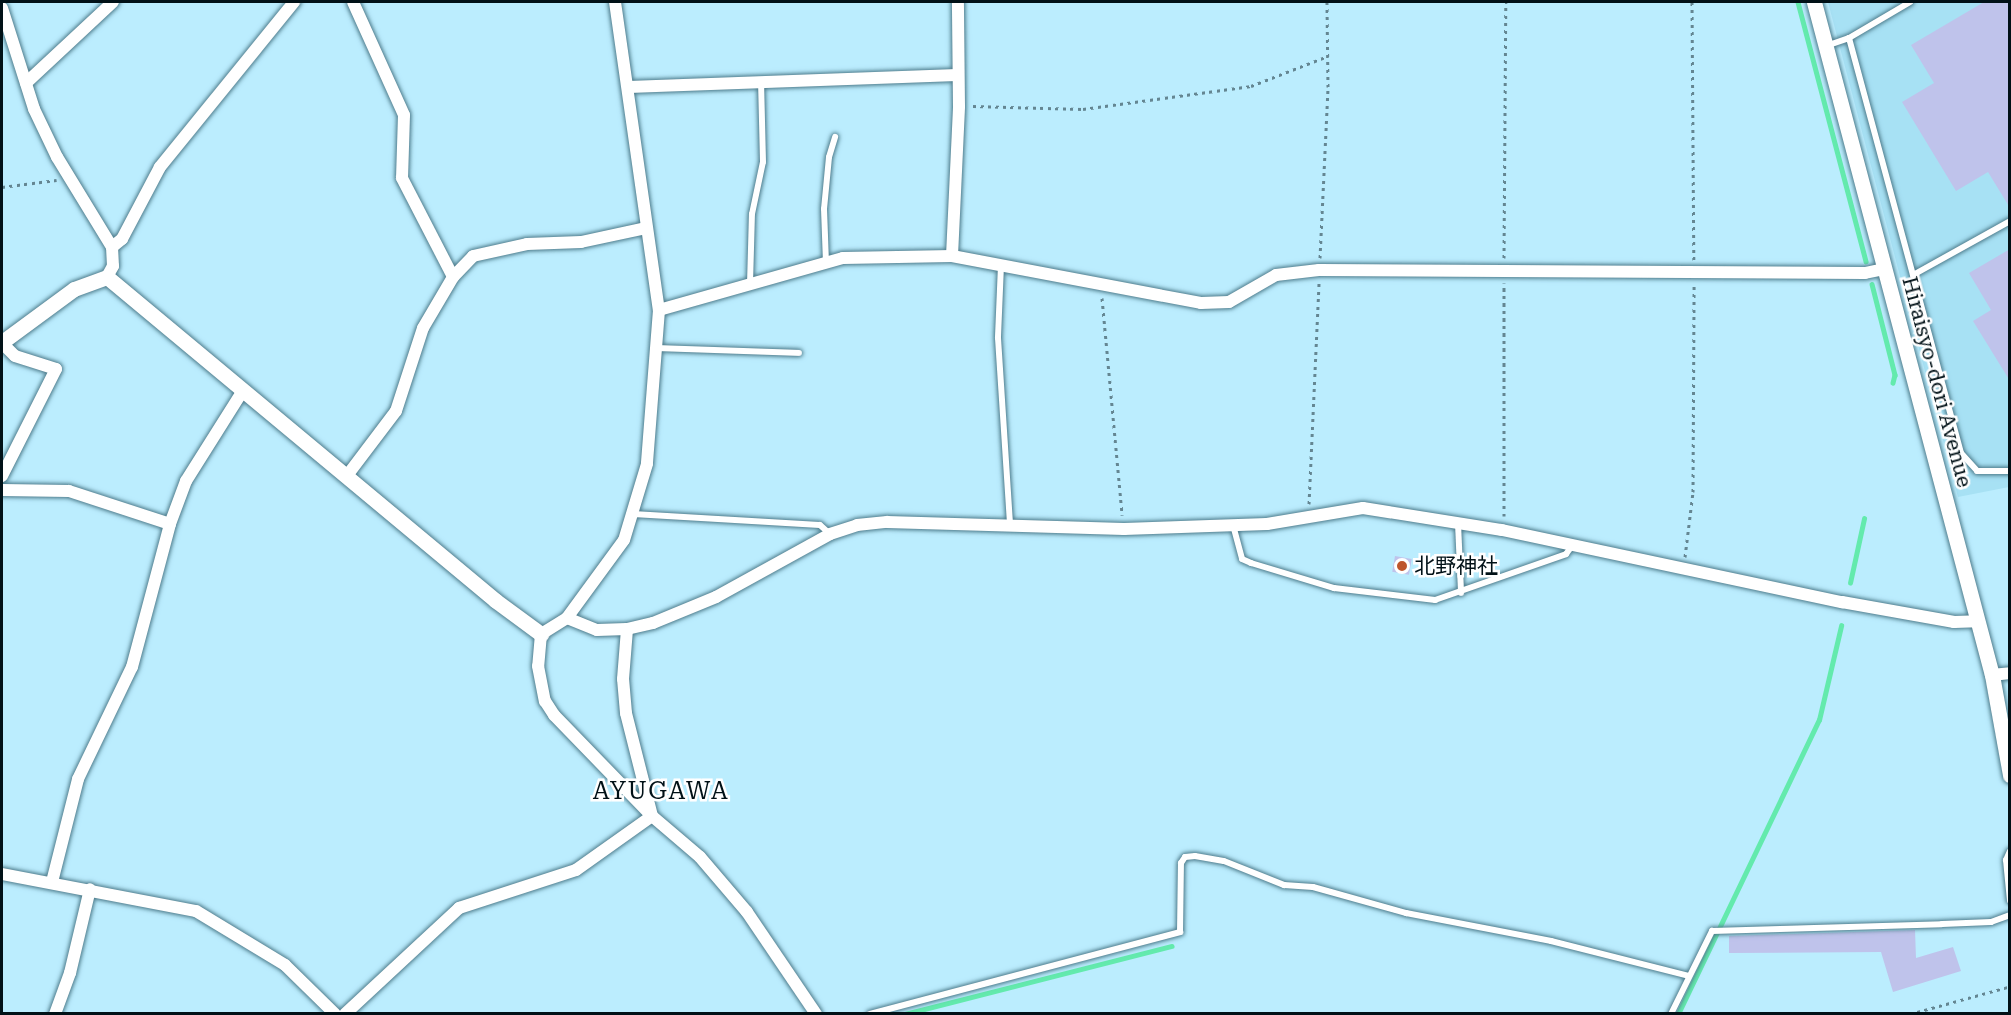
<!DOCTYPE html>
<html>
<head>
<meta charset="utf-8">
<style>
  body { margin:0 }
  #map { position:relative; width:2011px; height:1015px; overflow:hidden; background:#bbedfe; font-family:"Roboto Serif","Noto Sans JP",serif }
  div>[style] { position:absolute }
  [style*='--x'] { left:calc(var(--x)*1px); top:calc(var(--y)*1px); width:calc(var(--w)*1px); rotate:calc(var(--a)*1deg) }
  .built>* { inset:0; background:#a7e1f4 }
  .stream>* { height:4.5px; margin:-2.25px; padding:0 2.25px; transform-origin:2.25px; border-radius:2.25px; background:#63eaad }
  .building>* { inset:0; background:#bfc3eb; transform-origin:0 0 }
  .path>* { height:3px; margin-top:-1.5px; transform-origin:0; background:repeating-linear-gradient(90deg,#648692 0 3px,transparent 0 7.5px) }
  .roads { filter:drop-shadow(0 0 2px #4e7c8c) drop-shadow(0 0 2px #4e7c8c) }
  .service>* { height:6px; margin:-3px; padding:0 3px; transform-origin:3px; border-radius:3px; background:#fff }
  .minor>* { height:12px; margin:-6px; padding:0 6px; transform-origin:6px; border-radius:6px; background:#fff }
  .tertiary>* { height:15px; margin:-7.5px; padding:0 7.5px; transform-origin:7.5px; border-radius:7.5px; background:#fff }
  .dots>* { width:16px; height:16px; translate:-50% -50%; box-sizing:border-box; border:3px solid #fff; border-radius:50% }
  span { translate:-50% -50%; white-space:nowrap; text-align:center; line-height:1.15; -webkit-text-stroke:5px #fff; paint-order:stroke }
  .street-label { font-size:21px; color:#011117 }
  .poi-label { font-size:21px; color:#011117 }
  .left { translate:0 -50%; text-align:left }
  .quarter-label { font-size:24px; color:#011117; letter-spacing:1.5px }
  .frame { position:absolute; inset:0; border:3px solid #011117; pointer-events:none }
</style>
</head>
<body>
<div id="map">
  <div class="built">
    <div style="clip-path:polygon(1828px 2px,2009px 2px,2009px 487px,1958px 497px)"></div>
  </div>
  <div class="stream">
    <div style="--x:1798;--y:2;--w:268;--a:75.3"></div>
    <div style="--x:1872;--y:284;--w:94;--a:75.8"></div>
    <div style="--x:1895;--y:375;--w:8;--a:104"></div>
    <div style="--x:1850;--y:583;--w:66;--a:-77.7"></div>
    <div style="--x:905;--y:1014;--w:275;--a:-14.3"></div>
    <div style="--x:1678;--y:1014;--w:326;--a:-64.4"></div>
    <div style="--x:1819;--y:720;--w:97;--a:-76.8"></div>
  </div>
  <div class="building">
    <div style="clip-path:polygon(1984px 2px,2010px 2px,2010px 208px,1988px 172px,1956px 191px,1902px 102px,1934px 83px,1911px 45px)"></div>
    <div style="clip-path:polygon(2010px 249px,2010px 381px,1973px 321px,1991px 310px,1969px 273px)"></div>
    <div style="left:1395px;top:556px;width:17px;height:16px;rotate:10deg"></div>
    <div style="clip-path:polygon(1915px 930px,1916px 958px,1953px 947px,1961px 971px,1893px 992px,1881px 952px,1729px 953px,1729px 936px)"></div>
  </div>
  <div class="path">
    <div style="--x:1692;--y:2;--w:258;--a:89.6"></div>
    <div style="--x:973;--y:106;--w:110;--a:1.6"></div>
    <div style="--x:1083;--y:109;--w:170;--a:-7.8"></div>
    <div style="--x:1251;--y:86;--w:83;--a:-21.3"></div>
    <div style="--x:2;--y:187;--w:55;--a:-7.3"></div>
    <div style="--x:1320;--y:258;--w:171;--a:-87.3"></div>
    <div style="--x:1328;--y:87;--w:85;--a:-90.7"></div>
    <div style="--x:1504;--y:258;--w:256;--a:-89.6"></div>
    <div style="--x:1102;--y:298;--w:218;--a:84.7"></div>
    <div style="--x:1309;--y:504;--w:222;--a:-87.4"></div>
    <div style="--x:1504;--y:516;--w:233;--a:-90"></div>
    <div style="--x:1685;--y:557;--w:65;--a:-83"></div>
    <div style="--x:1693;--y:492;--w:207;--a:-89.7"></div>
    <div style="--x:1910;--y:1014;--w:102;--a:-15.4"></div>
  </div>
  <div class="roads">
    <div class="service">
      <div style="--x:1849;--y:38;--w:430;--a:74.9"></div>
      <div style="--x:1961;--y:453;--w:24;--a:48"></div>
      <div style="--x:1977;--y:471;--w:33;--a:0"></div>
      <div style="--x:1826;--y:46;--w:24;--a:-19"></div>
      <div style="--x:1849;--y:38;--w:71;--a:-30.5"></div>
      <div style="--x:826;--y:263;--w:54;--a:-92.1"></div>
      <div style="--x:824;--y:209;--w:52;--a:-84.5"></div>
      <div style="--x:829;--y:157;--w:21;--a:-73"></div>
      <div style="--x:1001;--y:265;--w:73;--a:92.4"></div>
      <div style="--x:998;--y:338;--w:188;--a:86.3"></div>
      <div style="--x:1913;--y:275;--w:111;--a:-29.1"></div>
      <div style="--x:750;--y:284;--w:70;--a:-88.4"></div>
      <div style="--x:752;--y:214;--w:53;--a:-78.1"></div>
      <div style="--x:763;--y:162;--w:80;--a:-91.4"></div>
      <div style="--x:659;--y:348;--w:140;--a:2"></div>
      <div style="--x:633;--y:514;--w:187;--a:3.4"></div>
      <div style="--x:820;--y:525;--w:13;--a:42"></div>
      <div style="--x:1458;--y:523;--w:70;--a:87.5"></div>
      <div style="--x:1233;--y:525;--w:35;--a:75"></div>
      <div style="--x:1242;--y:559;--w:10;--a:24"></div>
      <div style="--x:1251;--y:563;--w:87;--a:16.8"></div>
      <div style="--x:1334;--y:588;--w:102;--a:6.8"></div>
      <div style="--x:1435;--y:600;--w:139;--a:-19.3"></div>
      <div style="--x:1566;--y:554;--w:10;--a:-53"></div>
      <div style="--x:2010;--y:851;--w:10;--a:114"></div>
      <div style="--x:2006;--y:860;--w:41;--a:84.4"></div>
      <div style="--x:870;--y:1014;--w:321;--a:-14.8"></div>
      <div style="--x:1180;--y:932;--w:69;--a:-89.2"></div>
      <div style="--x:1181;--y:863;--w:7;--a:-56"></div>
      <div style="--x:1185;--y:857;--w:10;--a:-6"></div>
      <div style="--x:1195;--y:856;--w:29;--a:10"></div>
      <div style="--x:1224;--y:861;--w:65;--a:21.8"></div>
      <div style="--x:1284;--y:885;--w:29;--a:4"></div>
      <div style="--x:1313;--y:887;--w:97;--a:15.6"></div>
      <div style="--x:1406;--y:913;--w:148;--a:10.9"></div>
      <div style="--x:1551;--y:941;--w:142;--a:14.2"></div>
      <div style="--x:1671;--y:1014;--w:93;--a:-63.7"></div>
      <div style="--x:1712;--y:931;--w:230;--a:-1.7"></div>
      <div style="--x:1942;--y:924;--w:49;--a:-2.3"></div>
      <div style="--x:1991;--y:922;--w:20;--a:-20"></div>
    </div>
    <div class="minor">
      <div style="--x:353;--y:2;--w:124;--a:65.7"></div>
      <div style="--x:404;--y:115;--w:63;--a:91.8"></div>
      <div style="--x:402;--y:178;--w:111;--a:62.7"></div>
      <div style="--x:615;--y:2;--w:311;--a:81.9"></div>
      <div style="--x:659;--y:310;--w:154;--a:94.5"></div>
      <div style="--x:647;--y:464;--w:79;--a:106.8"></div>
      <div style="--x:624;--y:540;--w:97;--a:126.2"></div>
      <div style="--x:567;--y:618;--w:31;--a:148"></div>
      <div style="--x:541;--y:634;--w:32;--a:95"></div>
      <div style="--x:538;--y:666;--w:36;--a:79"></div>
      <div style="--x:545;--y:701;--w:17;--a:57"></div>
      <div style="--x:554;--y:715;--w:141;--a:45.9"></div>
      <div style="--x:652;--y:816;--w:63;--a:40.5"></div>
      <div style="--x:700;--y:857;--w:72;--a:49.5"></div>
      <div style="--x:747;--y:912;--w:123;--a:55.9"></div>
      <div style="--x:2;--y:8;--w:106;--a:72.4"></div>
      <div style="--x:34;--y:109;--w:53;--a:64.4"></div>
      <div style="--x:57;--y:157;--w:105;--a:58.6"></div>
      <div style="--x:112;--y:247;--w:19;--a:87"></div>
      <div style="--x:113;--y:266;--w:13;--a:119"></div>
      <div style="--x:26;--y:83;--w:119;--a:-43"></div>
      <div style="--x:628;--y:87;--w:330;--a:-2.1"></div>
      <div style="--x:112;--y:247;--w:13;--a:-39"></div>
      <div style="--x:122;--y:239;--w:81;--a:-62.2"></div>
      <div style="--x:160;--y:167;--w:213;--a:-50.9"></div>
      <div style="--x:952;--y:256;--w:150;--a:-87.3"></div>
      <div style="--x:959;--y:106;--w:104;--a:-90.6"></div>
      <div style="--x:659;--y:310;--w:191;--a:-15.8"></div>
      <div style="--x:843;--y:258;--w:109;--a:-1.1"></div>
      <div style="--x:952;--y:256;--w:253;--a:10.7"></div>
      <div style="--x:1201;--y:303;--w:28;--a:-2"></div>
      <div style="--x:1229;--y:302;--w:54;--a:-29.9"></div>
      <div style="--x:1276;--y:275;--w:43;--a:-6.6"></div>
      <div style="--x:1319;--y:270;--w:546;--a:0.31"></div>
      <div style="--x:1865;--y:273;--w:19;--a:-12"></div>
      <div style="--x:2;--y:343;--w:18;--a:45"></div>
      <div style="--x:15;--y:356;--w:43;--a:17.6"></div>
      <div style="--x:56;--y:369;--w:120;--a:116.8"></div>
      <div style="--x:346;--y:477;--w:83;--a:-52.9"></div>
      <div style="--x:396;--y:411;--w:87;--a:-72"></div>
      <div style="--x:423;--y:328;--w:59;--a:-59.5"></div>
      <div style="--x:453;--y:277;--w:29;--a:-46"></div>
      <div style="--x:473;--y:256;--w:55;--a:-12.5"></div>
      <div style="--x:527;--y:244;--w:54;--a:-2.1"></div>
      <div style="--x:581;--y:242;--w:66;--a:-12.2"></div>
      <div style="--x:2;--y:490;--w:67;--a:0.9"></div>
      <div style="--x:69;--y:491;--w:106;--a:18.1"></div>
      <div style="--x:567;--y:618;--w:32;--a:22"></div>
      <div style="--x:597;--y:630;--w:30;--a:-2"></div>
      <div style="--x:627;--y:629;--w:27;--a:-13"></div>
      <div style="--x:653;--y:623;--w:68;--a:-22.4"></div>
      <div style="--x:716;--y:597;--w:130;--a:-28.9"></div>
      <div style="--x:830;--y:534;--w:28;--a:-18"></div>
      <div style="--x:857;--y:525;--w:30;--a:-6"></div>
      <div style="--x:887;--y:522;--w:237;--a:1.7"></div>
      <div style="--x:1124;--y:529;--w:143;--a:-2"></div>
      <div style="--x:1267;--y:524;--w:97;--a:-9.5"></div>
      <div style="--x:1363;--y:508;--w:141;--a:9"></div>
      <div style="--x:1502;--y:530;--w:348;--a:12"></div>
      <div style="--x:1842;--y:602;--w:114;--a:10.1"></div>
      <div style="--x:1954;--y:622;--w:23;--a:-2"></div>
      <div style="--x:1992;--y:675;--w:18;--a:-6"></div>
      <div style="--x:2;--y:874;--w:197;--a:10.8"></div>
      <div style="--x:196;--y:911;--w:104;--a:31.2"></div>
      <div style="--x:285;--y:965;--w:70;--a:44.4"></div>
      <div style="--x:52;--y:882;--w:106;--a:-75.8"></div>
      <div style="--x:78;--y:779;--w:124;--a:-64.3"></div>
      <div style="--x:132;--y:667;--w:148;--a:-75.1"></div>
      <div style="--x:170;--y:524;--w:46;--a:-69.6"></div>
      <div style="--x:186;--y:481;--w:105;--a:-57.8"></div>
      <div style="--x:55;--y:1014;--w:44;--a:-69.9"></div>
      <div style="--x:70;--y:973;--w:86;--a:-76.6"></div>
      <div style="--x:345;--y:1014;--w:156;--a:-42.9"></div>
      <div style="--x:459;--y:908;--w:123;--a:-18"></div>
      <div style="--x:576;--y:870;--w:93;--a:-35.4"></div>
      <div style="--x:652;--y:816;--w:106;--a:-104.2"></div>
      <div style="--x:626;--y:713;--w:34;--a:-95"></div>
      <div style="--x:623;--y:679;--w:50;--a:-85.4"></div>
    </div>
    <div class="tertiary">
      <div style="--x:1814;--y:2;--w:696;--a:75.19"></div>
      <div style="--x:1992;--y:675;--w:102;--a:79.8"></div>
      <div style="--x:2;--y:342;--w:89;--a:-36.4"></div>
      <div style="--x:74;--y:289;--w:35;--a:-20"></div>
      <div style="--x:107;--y:277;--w:506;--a:39.79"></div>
      <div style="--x:496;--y:601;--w:56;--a:36.3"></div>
    </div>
  </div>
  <div class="dots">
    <div style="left:1402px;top:566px;background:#be562d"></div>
  </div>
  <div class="street-label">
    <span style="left:1937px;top:382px;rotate:75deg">Hiraisyo-dori Avenue</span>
  </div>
  <div class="poi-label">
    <span class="left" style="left:1414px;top:566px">北野神社</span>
  </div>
  <div class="quarter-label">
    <span style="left:661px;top:792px">AYUGAWA</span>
  </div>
  <div class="frame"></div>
</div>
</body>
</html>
